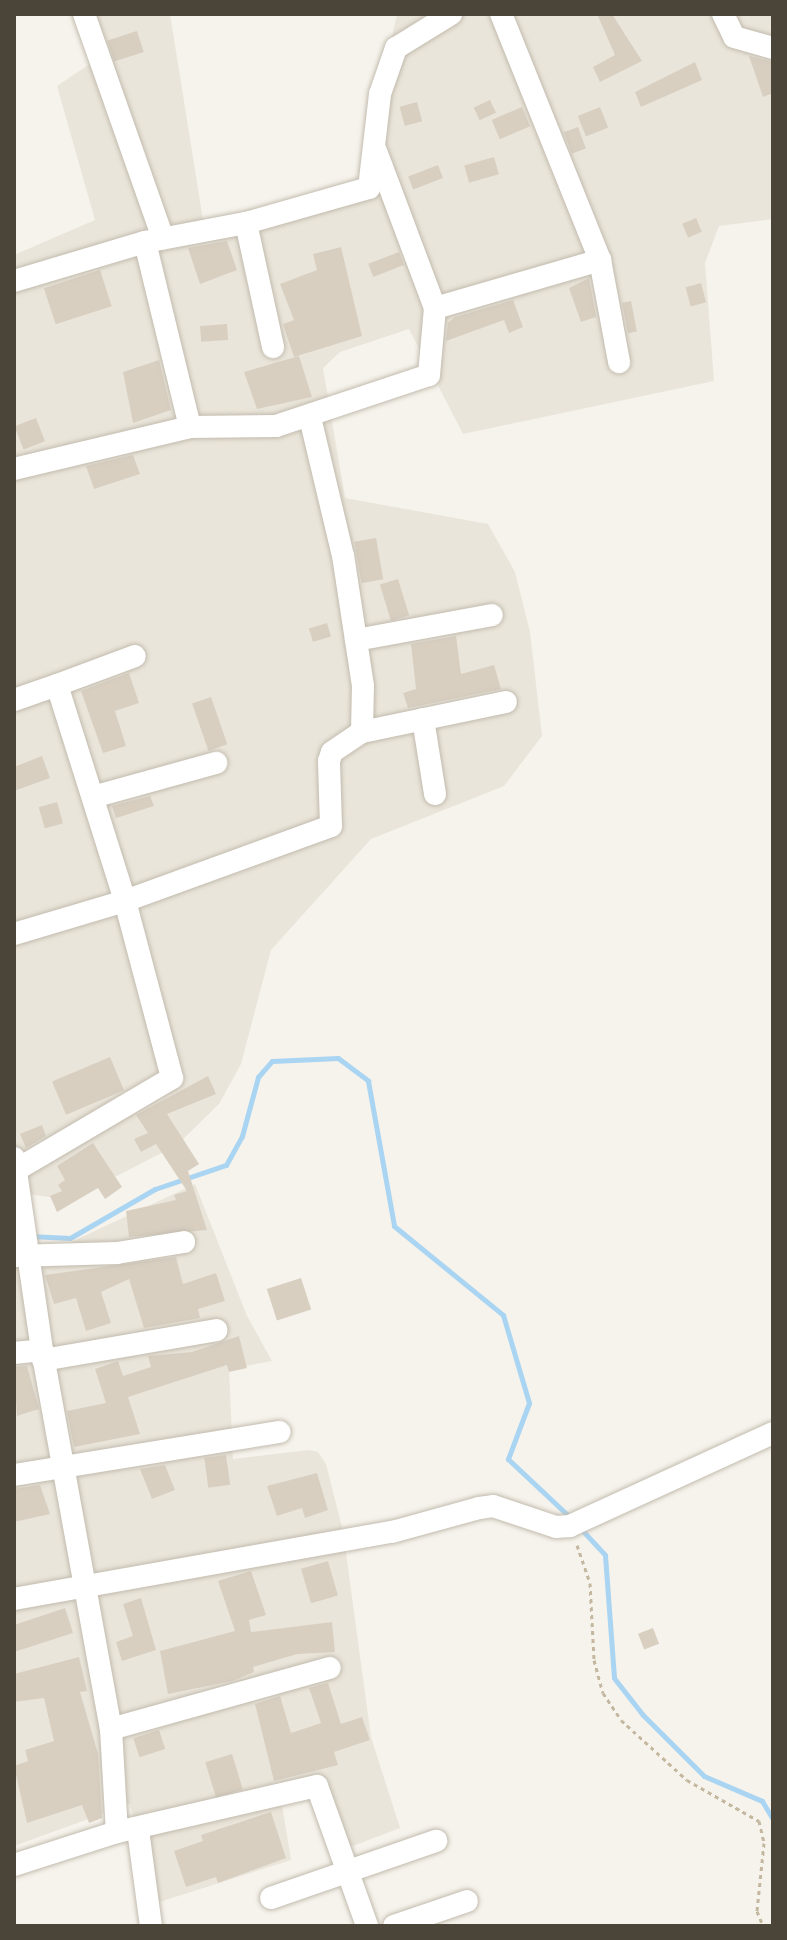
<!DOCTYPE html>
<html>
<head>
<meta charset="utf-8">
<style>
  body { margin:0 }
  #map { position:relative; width:787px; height:1940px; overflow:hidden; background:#f6f3ec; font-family:"Space Grotesk",sans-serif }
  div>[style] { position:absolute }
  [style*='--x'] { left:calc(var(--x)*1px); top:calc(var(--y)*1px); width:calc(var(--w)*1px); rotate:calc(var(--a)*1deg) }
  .residential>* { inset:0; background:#eae5da }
  .stream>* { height:5px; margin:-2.5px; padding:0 2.5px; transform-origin:2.5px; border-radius:2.5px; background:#a9d4f2 }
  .building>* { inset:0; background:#d8cfc1; transform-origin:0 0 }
  .path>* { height:3px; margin-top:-1.5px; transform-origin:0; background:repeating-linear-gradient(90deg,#c4b79f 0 4px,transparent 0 8px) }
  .roads { filter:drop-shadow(0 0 2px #c2bbae) drop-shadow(0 0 2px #c2bbae) }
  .minor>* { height:22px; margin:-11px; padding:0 11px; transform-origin:11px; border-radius:11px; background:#fff }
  span { translate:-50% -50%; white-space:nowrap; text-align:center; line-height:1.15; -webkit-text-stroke:6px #fff; paint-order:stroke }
  .frame { position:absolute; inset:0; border:16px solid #4b4439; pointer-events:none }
</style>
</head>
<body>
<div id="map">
  <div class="residential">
    <div style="clip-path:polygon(88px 14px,170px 14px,203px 220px,339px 198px,361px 181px,397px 14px,773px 14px,773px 219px,719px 226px,705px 263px,714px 381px,463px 434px,409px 329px,340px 352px,323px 368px,345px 498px,488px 524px,515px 572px,530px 632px,542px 736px,504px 786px,371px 839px,271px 950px,241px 1064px,219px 1104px,177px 1145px,70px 1200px,14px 1192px,14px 255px,95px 220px,57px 86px,100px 57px)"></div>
    <div style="clip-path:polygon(195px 1184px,247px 1316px,272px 1361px,229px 1369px,233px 1459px,309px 1450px,318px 1452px,326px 1464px,343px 1531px,371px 1737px,400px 1828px,350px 1847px,328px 1794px,282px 1805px,291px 1860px,156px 1903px,130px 1804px,14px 1846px,14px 1254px,65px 1245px)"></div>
  </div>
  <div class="stream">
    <div style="--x:30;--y:1236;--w:40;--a:2.9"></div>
    <div style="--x:70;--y:1238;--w:98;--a:-30"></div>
    <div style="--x:155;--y:1189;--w:75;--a:-18.7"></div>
    <div style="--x:226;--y:1165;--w:33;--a:-61"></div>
    <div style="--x:242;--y:1136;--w:61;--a:-74.8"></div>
    <div style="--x:258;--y:1077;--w:21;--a:-49"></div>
    <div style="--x:272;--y:1061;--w:66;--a:-2.6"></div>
    <div style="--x:338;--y:1058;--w:38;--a:37"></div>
    <div style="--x:368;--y:1081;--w:147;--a:79.8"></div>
    <div style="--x:394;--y:1226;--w:141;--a:39.2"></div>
    <div style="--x:503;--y:1315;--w:92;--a:73.5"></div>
    <div style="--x:529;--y:1403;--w:60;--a:110.6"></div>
    <div style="--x:508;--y:1459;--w:88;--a:43.2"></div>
    <div style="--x:581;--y:1529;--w:35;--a:47"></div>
    <div style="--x:605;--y:1555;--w:123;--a:85.8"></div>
    <div style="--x:614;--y:1678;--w:47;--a:51.9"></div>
    <div style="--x:643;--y:1715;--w:86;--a:45"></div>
    <div style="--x:704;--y:1776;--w:63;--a:23.3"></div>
    <div style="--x:762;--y:1801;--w:21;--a:59"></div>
  </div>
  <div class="building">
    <div style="clip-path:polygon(597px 14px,612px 14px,642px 61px,600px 82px,593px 67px,615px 55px)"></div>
    <div style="left:137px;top:31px;width:22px;height:31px;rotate:72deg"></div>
    <div style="clip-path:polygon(749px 56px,773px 62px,773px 93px,763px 97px)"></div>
    <div style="clip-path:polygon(695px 62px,702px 80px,641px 107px,635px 92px)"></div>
    <div style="left:490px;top:100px;width:14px;height:18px;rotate:65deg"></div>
    <div style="left:417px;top:102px;width:20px;height:18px;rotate:75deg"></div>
    <div style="left:522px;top:107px;width:21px;height:33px;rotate:67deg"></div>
    <div style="left:600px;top:107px;width:22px;height:24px;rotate:68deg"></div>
    <div style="left:578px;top:127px;width:23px;height:15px;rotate:70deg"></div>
    <div style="left:494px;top:157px;width:18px;height:31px;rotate:74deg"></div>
    <div style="left:438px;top:165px;width:14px;height:32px;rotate:69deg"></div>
    <div style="left:696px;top:218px;width:15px;height:15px;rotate:67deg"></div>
    <div style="clip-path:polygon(227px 241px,237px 270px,200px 284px,188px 248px)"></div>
    <div style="clip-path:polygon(341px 247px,362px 336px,294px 357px,283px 324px,294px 320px,280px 284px,317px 270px,313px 254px)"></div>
    <div style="left:399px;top:252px;width:14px;height:33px;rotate:69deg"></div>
    <div style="left:100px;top:270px;width:38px;height:59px;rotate:72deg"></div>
    <div style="clip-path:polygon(589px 278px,596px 317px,581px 322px,569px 288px)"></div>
    <div style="left:701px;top:283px;width:20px;height:16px;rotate:75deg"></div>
    <div style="clip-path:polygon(513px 300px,523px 327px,509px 333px,504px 320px,446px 341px,448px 323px,455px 317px)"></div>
    <div style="left:631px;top:301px;width:31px;height:9px;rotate:79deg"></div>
    <div style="left:227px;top:324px;width:16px;height:27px;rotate:86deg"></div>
    <div style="clip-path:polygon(299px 356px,312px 397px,257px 409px,244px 372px)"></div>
    <div style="clip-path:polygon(159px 360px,171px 410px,133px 423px,123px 372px)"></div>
    <div style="left:36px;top:418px;width:25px;height:23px;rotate:69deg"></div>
    <div style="clip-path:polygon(133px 455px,140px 474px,94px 489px,86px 466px)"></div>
    <div style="left:376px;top:538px;width:42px;height:22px;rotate:80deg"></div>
    <div style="left:398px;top:579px;width:38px;height:19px;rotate:73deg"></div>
    <div style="left:327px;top:623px;width:14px;height:19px;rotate:73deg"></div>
    <div style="clip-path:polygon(456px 636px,461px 674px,494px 665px,501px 689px,408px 708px,403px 693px,416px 689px,411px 644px)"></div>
    <div style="clip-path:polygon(129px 673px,139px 703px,115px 711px,126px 746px,103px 753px,81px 691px)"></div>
    <div style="left:211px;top:697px;width:50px;height:20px;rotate:71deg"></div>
    <div style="clip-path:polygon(42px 756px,50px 778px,14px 791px,14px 767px)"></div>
    <div style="clip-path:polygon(150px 796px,154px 806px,116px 818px,112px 806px)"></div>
    <div style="left:57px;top:802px;width:22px;height:19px;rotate:74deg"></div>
    <div style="left:110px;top:1057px;width:36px;height:63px;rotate:67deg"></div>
    <div style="clip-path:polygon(208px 1076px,216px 1094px,167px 1114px,199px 1164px,188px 1171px,207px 1230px,129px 1237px,126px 1211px,176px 1200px,174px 1195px,187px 1191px,156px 1144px,141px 1152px,134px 1139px,148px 1133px,136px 1115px)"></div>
    <div style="clip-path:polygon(42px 1125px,46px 1136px,26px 1148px,20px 1134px)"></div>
    <div style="clip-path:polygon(93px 1143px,122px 1187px,105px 1199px,98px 1188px,57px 1212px,50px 1196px,62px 1191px,58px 1185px,65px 1180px,57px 1166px)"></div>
    <div style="clip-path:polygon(176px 1257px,183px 1284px,216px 1273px,225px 1301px,198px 1309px,200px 1318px,144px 1328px,129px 1279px,101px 1292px,111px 1323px,86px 1331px,76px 1298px,54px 1304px,45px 1275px)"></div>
    <div style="left:301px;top:1278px;width:33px;height:36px;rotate:72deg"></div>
    <div style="clip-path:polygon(239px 1336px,247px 1368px,229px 1372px,227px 1365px,128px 1397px,140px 1434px,74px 1447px,67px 1411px,106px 1403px,95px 1369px,118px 1361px,123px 1376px,151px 1367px,148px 1356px,192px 1352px)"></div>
    <div style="clip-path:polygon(27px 1366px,39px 1409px,17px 1416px,14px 1367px)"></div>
    <div style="left:226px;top:1455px;width:30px;height:22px;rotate:82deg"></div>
    <div style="clip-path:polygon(165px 1465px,175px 1490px,152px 1499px,140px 1469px)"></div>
    <div style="clip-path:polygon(317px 1473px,328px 1510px,305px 1518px,302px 1508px,277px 1516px,267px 1486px)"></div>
    <div style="clip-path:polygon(40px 1485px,50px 1514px,14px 1522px,14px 1489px)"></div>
    <div style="left:328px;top:1561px;width:36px;height:28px;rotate:74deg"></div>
    <div style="clip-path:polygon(251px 1571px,266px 1615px,249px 1620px,251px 1632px,332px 1622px,335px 1652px,297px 1654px,253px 1667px,254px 1672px,232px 1681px,168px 1694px,160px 1651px,235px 1631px,218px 1581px)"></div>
    <div style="clip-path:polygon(141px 1598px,156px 1650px,122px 1661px,116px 1642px,133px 1636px,123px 1604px)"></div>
    <div style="clip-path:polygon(65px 1608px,73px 1633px,14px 1652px,14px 1625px)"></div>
    <div style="left:653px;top:1628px;width:17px;height:16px;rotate:69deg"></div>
    <div style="clip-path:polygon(79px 1657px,87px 1691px,80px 1692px,98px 1754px,102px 1818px,89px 1823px,82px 1805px,27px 1823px,14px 1766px,28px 1761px,25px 1750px,54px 1741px,44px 1698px,14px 1702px,14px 1674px)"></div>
    <div style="clip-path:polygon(328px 1683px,341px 1724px,362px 1717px,370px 1740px,334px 1752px,338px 1765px,274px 1781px,255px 1704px,280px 1696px,291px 1733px,321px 1723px,309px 1688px)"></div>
    <div style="left:159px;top:1730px;width:20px;height:27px;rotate:72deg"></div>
    <div style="left:232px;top:1754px;width:37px;height:28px;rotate:73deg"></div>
    <div style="clip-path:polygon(271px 1812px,286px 1858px,218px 1883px,216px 1877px,186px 1887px,174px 1851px,203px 1841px,201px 1835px)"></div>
  </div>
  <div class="path">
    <div style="--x:577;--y:1545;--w:40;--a:71.1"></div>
    <div style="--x:590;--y:1583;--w:77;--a:87"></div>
    <div style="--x:594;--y:1660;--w:34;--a:75"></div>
    <div style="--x:603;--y:1693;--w:32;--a:56"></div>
    <div style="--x:621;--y:1720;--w:89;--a:42.3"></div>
    <div style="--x:687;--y:1780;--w:83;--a:29.7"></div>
    <div style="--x:759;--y:1821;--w:23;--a:77"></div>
    <div style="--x:764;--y:1843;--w:68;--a:95.9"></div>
    <div style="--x:757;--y:1911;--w:16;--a:68"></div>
  </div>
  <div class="roads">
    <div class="minor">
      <div style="--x:84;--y:14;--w:238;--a:70.6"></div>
      <div style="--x:723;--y:14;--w:25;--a:64"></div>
      <div style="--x:734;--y:37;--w:41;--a:15.8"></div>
      <div style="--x:376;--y:151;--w:168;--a:69.4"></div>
      <div style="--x:435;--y:308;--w:172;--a:-16.2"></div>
      <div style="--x:600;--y:260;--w:265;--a:-111.9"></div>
      <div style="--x:246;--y:223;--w:127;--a:77.7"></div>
      <div style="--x:600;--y:260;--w:104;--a:79.4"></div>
      <div style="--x:14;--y:281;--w:137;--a:-16.6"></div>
      <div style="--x:145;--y:242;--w:103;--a:-10.7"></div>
      <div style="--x:246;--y:223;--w:128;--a:-15.9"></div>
      <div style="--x:369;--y:188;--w:95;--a:-83.3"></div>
      <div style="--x:380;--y:94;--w:49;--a:-70.8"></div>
      <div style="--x:396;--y:48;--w:65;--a:-31.7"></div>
      <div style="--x:190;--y:427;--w:86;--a:-0.7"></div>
      <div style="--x:276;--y:426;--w:161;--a:-18.4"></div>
      <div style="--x:429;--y:375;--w:67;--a:-84.9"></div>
      <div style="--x:14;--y:469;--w:181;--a:-13.4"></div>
      <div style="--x:190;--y:427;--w:190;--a:-103.7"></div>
      <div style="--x:356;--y:640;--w:138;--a:-10.4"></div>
      <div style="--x:57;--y:685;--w:83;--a:-20.4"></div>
      <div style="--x:14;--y:700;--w:46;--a:-19.2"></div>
      <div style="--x:57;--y:685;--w:226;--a:72.5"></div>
      <div style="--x:125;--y:901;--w:183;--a:75.1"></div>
      <div style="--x:172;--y:1078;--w:181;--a:149.5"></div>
      <div style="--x:423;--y:719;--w:76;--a:80.9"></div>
      <div style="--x:362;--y:732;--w:147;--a:-11.8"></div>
      <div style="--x:93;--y:797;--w:128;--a:-15.5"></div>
      <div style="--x:14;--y:934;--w:116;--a:-16.6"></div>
      <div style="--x:125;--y:901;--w:219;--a:-20"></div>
      <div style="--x:331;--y:826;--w:65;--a:-91.8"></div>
      <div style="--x:329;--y:761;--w:9;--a:-72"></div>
      <div style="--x:332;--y:752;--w:36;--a:-34"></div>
      <div style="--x:362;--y:732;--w:46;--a:-88.8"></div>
      <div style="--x:363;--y:686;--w:132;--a:-98.7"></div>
      <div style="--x:343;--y:556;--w:142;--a:-103.4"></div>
      <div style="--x:14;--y:1158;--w:194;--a:81.7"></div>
      <div style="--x:42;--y:1350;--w:385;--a:79.7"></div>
      <div style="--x:111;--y:1729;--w:103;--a:86.7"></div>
      <div style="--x:15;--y:1256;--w:102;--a:-1.7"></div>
      <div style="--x:117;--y:1253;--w:68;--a:-9.3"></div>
      <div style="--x:14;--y:1353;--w:28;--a:-6"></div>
      <div style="--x:43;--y:1360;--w:176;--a:-9.8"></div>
      <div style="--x:14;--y:1475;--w:269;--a:-9.2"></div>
      <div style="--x:14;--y:1599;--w:384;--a:-10.1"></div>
      <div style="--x:392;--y:1532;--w:90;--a:-15.4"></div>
      <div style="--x:479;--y:1508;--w:14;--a:-8"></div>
      <div style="--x:493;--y:1506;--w:66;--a:18.4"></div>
      <div style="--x:556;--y:1527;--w:14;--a:-4"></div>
      <div style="--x:570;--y:1526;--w:223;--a:-24.6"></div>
      <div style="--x:111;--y:1729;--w:227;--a:-15.6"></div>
      <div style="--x:138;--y:1830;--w:97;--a:82.3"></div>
      <div style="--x:14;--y:1865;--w:108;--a:-17.8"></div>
      <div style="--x:117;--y:1832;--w:205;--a:-13"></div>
      <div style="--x:317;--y:1786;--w:149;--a:70.3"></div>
      <div style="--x:271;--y:1898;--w:175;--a:-19.1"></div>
      <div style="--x:394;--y:1926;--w:77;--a:-18.9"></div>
    </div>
  </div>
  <div class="frame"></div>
</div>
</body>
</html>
